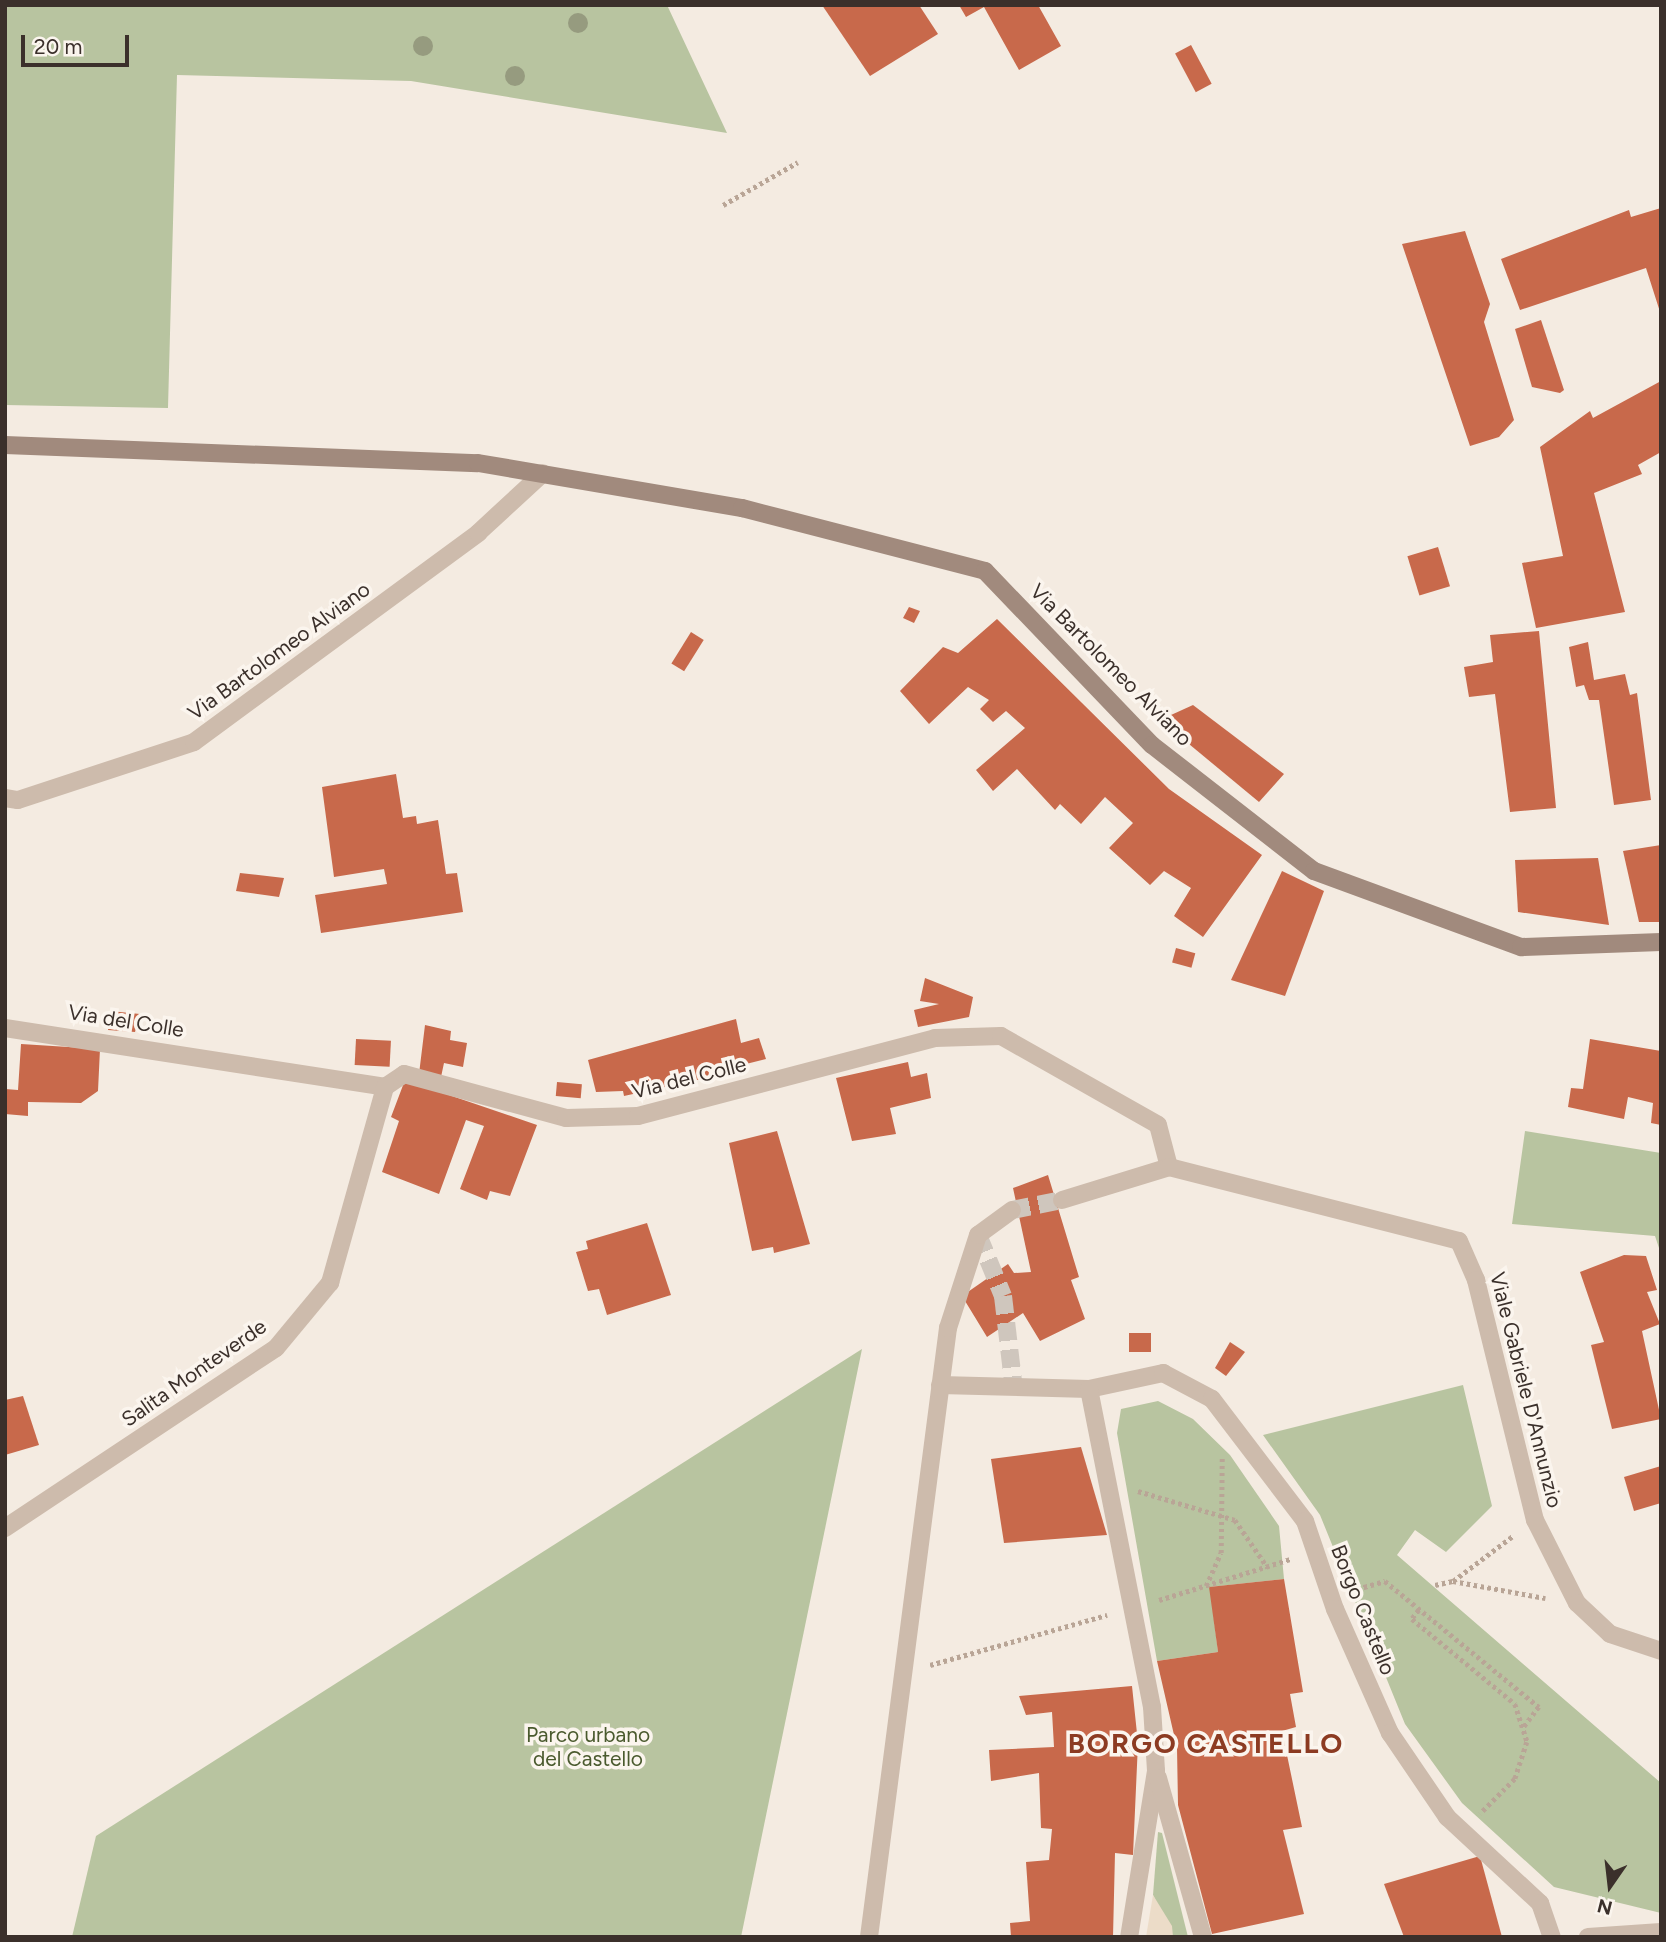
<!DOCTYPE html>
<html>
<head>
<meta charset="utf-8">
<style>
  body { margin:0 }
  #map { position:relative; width:1666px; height:1942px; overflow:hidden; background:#f4ebe1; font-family:Figtree,sans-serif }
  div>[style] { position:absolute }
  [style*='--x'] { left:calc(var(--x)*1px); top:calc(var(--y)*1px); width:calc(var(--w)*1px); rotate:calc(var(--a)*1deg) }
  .green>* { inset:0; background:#b8c4a0 }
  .plaza>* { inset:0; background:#ecdcc8 }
  .building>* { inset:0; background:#c8694b; transform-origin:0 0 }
  .pedestrian-tunnel>* { height:18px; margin-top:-9px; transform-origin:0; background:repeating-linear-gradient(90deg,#cfc6bd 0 18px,transparent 0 27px) }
  .minor-tunnel>* { height:18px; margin-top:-9px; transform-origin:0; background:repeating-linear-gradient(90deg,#cfc6bd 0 18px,transparent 0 27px) }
  .path>* { height:4.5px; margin-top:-2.25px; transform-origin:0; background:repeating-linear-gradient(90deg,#b9a596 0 3.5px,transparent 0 7px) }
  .minor>* { height:18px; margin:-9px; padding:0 9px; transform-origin:9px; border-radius:9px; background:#cdbbac }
  .secondary>* { height:18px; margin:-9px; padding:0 9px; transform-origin:9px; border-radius:9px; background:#a18a7d }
  .trees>* { width:20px; height:20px; margin:-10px; border-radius:50%; background:#969b7f }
  span { translate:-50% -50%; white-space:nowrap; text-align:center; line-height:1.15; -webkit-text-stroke:7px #fbf5ee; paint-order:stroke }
  .street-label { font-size:21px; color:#3b302b }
  .park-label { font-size:21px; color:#4a5a2e }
  .district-label { font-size:28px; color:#8c3b22; font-weight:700; letter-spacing:2px }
  .frame { position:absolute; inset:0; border:7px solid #3b302b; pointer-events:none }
  .north { position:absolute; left:1575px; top:1851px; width:70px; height:70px; -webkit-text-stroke:5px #fbf5ee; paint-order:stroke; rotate:194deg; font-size:19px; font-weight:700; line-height:28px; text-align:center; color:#3b302b }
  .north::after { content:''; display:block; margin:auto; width:24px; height:32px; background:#3b302b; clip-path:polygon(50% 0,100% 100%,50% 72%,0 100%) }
  .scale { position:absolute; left:21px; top:35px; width:108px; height:32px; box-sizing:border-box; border:4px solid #3b302b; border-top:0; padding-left:9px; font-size:21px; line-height:24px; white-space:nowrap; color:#3b302b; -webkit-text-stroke:5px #fbf5ee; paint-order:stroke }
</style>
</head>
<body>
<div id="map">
  <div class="green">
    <div style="clip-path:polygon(5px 5px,667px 5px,727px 133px,411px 81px,177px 75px,168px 408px,5px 405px)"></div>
    <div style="clip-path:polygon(1525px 1131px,1661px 1153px,1661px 1254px,1655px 1236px,1512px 1224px)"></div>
    <div style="clip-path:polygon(862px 1349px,741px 1937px,72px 1937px,96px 1836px)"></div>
    <div style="clip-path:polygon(1463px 1385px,1492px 1506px,1446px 1552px,1415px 1530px,1397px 1555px,1661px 1783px,1661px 1913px,1554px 1887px,1462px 1803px,1405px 1724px,1320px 1515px,1263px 1435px)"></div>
    <div style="clip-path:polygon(1158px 1401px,1193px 1419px,1230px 1455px,1279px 1526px,1284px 1579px,1210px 1587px,1218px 1652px,1157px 1661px,1117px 1433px,1121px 1409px)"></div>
    <div style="clip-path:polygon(1158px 1832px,1162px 1833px,1188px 1937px,1173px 1937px,1153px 1895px)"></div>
  </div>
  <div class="plaza">
    <div style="clip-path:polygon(1153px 1895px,1172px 1926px,1173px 1937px,1146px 1937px)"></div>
  </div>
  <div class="building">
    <div style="clip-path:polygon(822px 5px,919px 5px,938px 34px,870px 76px)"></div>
    <div style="clip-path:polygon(959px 5px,1038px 5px,1061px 46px,1019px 70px,984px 7px,966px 17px)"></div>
    <div style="left:1191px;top:45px;width:44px;height:18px;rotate:62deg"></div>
    <div style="clip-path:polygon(1661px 208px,1661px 315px,1646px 268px,1520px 310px,1501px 259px,1629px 210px,1631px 217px)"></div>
    <div style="clip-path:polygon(1465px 231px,1490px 304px,1484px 322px,1514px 420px,1499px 437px,1470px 446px,1402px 244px)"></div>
    <div style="clip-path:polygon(1541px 320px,1564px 390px,1560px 393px,1532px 387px,1515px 329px)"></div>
    <div style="clip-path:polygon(1661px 381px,1661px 452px,1638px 465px,1642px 474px,1594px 493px,1625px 612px,1536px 628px,1522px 563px,1563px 556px,1540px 447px,1590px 411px,1593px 418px)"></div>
    <div style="left:1438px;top:547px;width:41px;height:32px;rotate:73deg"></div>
    <div style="clip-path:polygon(909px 607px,920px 611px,914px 623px,903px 618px)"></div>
    <div style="clip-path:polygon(997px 619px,1169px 789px,1262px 855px,1203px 937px,1174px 916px,1191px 888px,1164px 871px,1150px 885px,1109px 848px,1133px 823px,1105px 797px,1081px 824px,1060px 804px,1055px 810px,1017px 769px,993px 791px,976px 770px,1025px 728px,1006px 711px,993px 722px,980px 709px,989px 700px,968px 687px,929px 724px,900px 691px,943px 647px,958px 653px)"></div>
    <div style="clip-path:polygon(1539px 631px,1556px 808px,1510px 812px,1495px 694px,1469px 697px,1464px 667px,1493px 662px,1490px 635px)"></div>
    <div style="left:691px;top:632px;width:15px;height:37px;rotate:32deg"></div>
    <div style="clip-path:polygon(1588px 642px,1594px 680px,1625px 674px,1630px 695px,1637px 693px,1651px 800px,1614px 805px,1599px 700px,1589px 700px,1584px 685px,1576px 687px,1569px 647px)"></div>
    <div style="clip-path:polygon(1193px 705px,1284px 774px,1259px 802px,1160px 720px)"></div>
    <div style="clip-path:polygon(396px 774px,403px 818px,416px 816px,417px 824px,438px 820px,446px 874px,457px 873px,463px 912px,321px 933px,315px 895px,387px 884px,384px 869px,334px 877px,322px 787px)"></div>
    <div style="clip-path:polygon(1661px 845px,1661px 922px,1639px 922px,1623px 851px)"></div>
    <div style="clip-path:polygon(1598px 858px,1609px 925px,1518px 912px,1515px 860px)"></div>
    <div style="clip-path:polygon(1282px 871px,1324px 891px,1285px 996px,1231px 980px)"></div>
    <div style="clip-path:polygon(240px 873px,284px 878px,279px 897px,236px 891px)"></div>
    <div style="left:1176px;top:948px;width:20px;height:15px;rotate:15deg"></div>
    <div style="clip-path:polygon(925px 978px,973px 997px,969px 1017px,918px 1027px,914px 1010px,939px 1004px,920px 1001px)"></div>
    <div style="clip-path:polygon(110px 1011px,140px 1014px,135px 1032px,108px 1030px)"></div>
    <div style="clip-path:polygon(736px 1019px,741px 1043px,759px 1038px,766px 1059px,746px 1064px,747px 1069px,624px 1096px,623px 1091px,596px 1092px,588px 1060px)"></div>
    <div style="clip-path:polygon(425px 1025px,451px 1031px,450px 1040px,467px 1043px,463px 1067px,444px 1063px,441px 1077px,419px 1074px)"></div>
    <div style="left:356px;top:1039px;width:35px;height:26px;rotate:3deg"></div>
    <div style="clip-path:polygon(1590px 1039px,1661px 1051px,1661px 1125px,1651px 1123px,1653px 1103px,1628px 1097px,1624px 1119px,1568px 1107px,1571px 1088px,1583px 1089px)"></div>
    <div style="clip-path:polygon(21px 1044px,100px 1049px,98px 1091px,81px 1103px,28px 1102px,28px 1116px,5px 1114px,5px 1089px,18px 1090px)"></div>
    <div style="clip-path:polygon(908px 1062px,911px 1077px,927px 1073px,931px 1098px,890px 1108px,896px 1134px,852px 1141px,836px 1078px)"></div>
    <div style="clip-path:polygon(405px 1080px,537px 1125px,510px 1196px,490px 1191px,487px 1200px,460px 1189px,484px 1126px,466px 1120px,439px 1194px,382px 1172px,399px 1121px,391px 1117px)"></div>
    <div style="left:557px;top:1082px;width:25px;height:14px;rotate:5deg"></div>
    <div style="clip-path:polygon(777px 1131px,810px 1244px,774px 1253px,773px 1247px,752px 1251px,729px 1143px)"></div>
    <div style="clip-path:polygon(1048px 1175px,1079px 1277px,1071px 1280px,1085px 1319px,1040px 1341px,1023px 1313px,987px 1337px,962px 1296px,1008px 1264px,1014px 1273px,1031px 1272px,1013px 1188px)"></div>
    <div style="clip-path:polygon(647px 1223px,671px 1295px,607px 1315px,599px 1289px,588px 1291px,576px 1252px,588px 1249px,586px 1241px)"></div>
    <div style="clip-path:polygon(1624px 1255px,1646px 1256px,1657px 1290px,1647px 1292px,1660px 1324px,1642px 1331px,1661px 1419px,1612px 1429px,1591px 1345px,1604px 1342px,1580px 1272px)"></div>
    <div style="left:1151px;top:1333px;width:19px;height:22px;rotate:90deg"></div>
    <div style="clip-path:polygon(1230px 1342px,1245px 1352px,1226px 1376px,1215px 1368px)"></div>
    <div style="clip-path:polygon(23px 1396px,39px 1445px,5px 1455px,5px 1400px)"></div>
    <div style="clip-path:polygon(1081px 1447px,1107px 1535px,1004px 1543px,991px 1459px)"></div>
    <div style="clip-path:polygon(1661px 1466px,1661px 1503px,1634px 1511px,1624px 1477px)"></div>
    <div style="clip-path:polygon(1284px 1579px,1303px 1692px,1290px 1694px,1296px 1727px,1282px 1731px,1302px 1827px,1283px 1830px,1304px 1914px,1212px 1934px,1178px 1805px,1177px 1748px,1157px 1661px,1218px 1652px,1209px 1587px)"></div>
    <div style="clip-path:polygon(1132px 1686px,1138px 1743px,1133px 1855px,1115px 1853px,1113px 1937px,1011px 1937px,1010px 1923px,1030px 1921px,1026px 1862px,1049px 1860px,1052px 1829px,1041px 1828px,1039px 1773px,991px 1781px,989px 1750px,1054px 1747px,1052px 1712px,1026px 1715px,1019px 1696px)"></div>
    <div style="clip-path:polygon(1480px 1856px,1502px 1937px,1404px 1937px,1384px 1884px)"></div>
  </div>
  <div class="pedestrian-tunnel">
    <div style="--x:978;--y:1235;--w:66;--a:67.7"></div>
    <div style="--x:1003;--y:1296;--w:94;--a:83.3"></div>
  </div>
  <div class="minor-tunnel">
    <div style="--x:1012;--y:1210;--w:51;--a:-11.3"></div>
  </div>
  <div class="path">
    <div style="--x:723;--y:205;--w:86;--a:-29.8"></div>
    <div style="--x:1138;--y:1491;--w:101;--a:16.6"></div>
    <div style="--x:1235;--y:1520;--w:58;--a:55.5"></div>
    <div style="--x:1453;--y:1581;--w:94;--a:10.5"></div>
    <div style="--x:1435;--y:1585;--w:18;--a:-13"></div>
    <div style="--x:1453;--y:1581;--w:76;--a:-37"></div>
    <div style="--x:1206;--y:1586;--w:36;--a:-66"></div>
    <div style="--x:1221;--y:1553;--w:95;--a:-89.4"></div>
    <div style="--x:1357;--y:1589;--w:29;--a:-16"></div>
    <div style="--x:1385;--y:1581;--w:199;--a:39.3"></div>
    <div style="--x:1539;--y:1707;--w:26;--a:127"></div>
    <div style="--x:1159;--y:1600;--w:138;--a:-17.3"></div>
    <div style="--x:1419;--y:1610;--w:11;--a:128"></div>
    <div style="--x:1412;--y:1619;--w:134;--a:39.5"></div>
    <div style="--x:1515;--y:1704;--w:40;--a:72"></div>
    <div style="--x:1527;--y:1742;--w:39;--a:108"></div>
    <div style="--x:1515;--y:1779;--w:49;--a:135"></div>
    <div style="--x:930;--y:1665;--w:184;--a:-15.8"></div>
  </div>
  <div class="minor">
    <div style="--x:5;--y:798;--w:13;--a:9"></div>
    <div style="--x:18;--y:800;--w:185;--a:-18.2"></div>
    <div style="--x:194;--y:742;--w:353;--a:-36.3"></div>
    <div style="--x:478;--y:533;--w:88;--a:-42.7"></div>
    <div style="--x:5;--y:1028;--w:385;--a:8.8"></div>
    <div style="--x:385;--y:1087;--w:23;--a:-34"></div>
    <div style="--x:404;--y:1074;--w:168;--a:15.2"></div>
    <div style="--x:566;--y:1118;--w:72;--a:-1.6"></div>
    <div style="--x:638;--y:1116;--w:307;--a:-14.7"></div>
    <div style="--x:935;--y:1038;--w:66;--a:-1.7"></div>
    <div style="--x:1001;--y:1036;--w:180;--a:29.5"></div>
    <div style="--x:1158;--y:1125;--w:43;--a:75.3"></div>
    <div style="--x:1062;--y:1200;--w:112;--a:-17.1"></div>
    <div style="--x:1169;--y:1167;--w:299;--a:14.3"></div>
    <div style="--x:1459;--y:1241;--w:43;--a:66.4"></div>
    <div style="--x:1476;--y:1280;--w:247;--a:76.2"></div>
    <div style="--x:1535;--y:1520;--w:93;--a:63.2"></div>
    <div style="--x:1577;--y:1603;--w:45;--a:43.2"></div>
    <div style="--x:1610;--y:1634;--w:54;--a:18.4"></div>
    <div style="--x:940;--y:1385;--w:149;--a:1.5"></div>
    <div style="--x:1089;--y:1389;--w:76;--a:-12.2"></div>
    <div style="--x:1163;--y:1373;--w:55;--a:28"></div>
    <div style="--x:1212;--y:1399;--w:153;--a:52.7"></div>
    <div style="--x:1305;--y:1521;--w:93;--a:71.2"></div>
    <div style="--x:1335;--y:1609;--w:136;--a:66.1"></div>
    <div style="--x:1390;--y:1733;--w:102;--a:55.8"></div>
    <div style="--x:1447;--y:1817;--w:127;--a:42.8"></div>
    <div style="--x:1540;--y:1903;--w:36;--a:71"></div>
    <div style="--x:1089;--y:1389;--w:324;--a:78.8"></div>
    <div style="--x:1152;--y:1707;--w:64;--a:86.4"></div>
    <div style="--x:1156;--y:1771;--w:168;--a:99.2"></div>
    <div style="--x:5;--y:1528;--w:325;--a:-33.6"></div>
    <div style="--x:276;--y:1348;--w:85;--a:-50.3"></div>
    <div style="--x:330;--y:1283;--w:204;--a:-74.3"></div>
    <div style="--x:1158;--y:1778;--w:165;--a:74.2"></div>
    <div style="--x:869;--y:1937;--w:614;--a:-82.61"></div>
    <div style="--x:948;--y:1328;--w:98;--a:-72.1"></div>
    <div style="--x:978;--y:1235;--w:42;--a:-36.3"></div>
    <div style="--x:1588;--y:1937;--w:73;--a:-3.9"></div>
  </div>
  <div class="secondary">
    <div style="--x:5;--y:445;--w:473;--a:2.2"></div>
    <div style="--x:478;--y:463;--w:268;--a:9.7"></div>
    <div style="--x:742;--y:508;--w:251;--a:14.5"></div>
    <div style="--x:985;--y:571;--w:241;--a:46.2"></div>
    <div style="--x:1152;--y:745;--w:205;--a:37.9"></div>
    <div style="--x:1314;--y:871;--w:221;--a:20.2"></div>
    <div style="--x:1521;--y:947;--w:140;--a:-2"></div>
  </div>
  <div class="trees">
    <div style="left:578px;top:23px"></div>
    <div style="left:423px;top:46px"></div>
    <div style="left:515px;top:76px"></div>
  </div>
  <div class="street-label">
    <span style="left:279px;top:651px;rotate:-36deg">Via Bartolomeo Alviano</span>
    <span style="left:1111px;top:665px;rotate:45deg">Via Bartolomeo Alviano</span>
    <span style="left:126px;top:1021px;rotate:9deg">Via del Colle</span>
    <span style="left:689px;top:1078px;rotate:-14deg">Via del Colle</span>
    <span style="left:194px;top:1373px;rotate:-35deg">Salita Monteverde</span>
    <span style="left:1526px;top:1390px;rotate:76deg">Viale Gabriele D'Annunzio</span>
    <span style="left:1363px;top:1610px;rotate:68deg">Borgo Castello</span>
  </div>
  <div class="park-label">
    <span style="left:588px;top:1747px">Parco urbano<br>del Castello</span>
  </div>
  <div class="district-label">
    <span style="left:1206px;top:1743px">BORGO CASTELLO</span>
  </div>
  <div class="frame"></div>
  <div class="north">N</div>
  <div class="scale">20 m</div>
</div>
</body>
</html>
